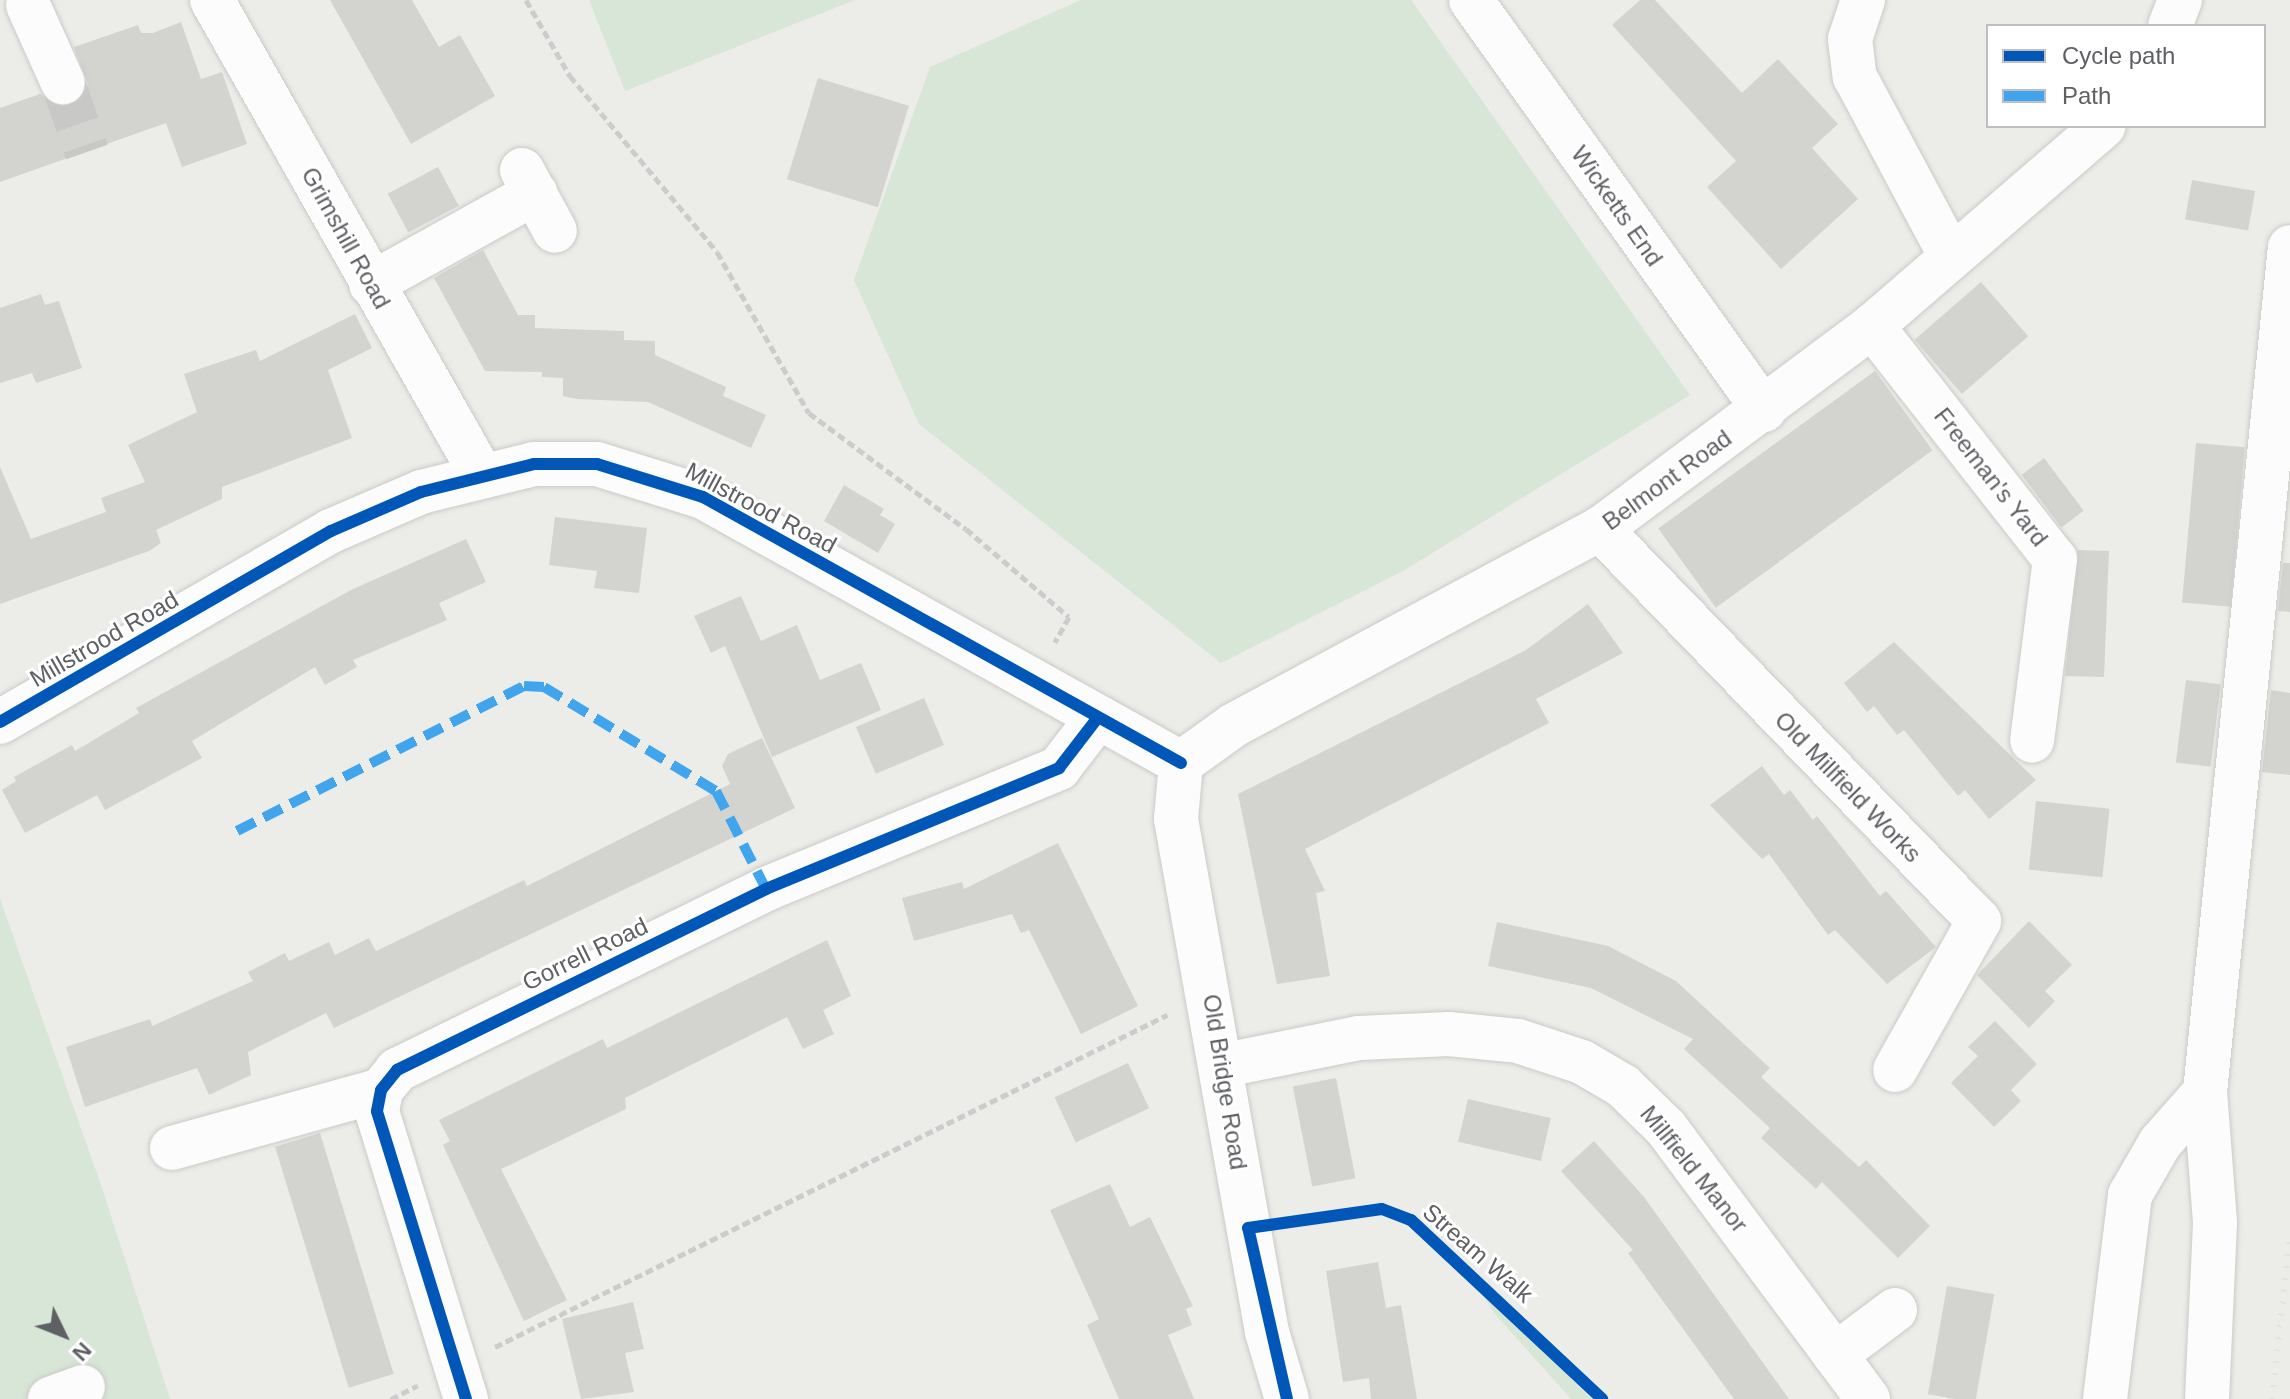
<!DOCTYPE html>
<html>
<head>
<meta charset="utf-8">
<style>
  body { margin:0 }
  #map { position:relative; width:2290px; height:1399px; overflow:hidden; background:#ecece8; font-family:Arial,sans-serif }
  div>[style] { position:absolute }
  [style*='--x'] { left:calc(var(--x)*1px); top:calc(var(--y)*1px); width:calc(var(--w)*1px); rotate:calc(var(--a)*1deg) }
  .green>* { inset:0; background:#d7e6d7 }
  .building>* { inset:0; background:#d3d3d0; transform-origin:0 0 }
  .minor-tunnel>* { height:44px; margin-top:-22px; transform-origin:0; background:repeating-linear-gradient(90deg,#c8c9c7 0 44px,transparent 0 66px) }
  .path>* { height:5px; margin-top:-2.5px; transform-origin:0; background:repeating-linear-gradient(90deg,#cacdcc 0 8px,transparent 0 12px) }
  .roads { filter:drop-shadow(0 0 2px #cacac9) drop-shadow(0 0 2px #cacac9) }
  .minor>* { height:44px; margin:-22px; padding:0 22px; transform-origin:22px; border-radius:22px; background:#fcfcfc }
  .rail>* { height:6px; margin-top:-3px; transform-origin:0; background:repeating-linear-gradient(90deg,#e3e3e2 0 2px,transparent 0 12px) }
  .quiet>* { height:10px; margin-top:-5px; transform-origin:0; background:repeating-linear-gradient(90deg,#41a5ee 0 20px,transparent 0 30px) }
  .cycleway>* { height:12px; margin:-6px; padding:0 6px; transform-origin:6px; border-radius:6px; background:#0057b8 }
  span { translate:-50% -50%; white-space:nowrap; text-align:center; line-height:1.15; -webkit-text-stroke:6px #fff; paint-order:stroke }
  .street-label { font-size:24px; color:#5e6064 }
  .legend { position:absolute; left:1986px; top:24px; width:280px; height:104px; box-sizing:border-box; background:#fff; border:2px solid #bfbfc1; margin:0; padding:10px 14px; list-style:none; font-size:24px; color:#5e6064 }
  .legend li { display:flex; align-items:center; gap:16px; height:40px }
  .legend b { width:40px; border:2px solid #bfbfc1 }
  .north { position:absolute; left:24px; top:1295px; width:80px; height:80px; -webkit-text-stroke:6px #fff; paint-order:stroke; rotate:133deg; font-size:22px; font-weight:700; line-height:32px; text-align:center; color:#5e6064 }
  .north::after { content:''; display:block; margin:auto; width:28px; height:36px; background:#5e6064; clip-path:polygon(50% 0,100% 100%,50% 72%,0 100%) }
</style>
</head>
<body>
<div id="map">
  <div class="green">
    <div style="clip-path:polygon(589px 0,855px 0,625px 91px)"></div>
    <div style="clip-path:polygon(1081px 0,1411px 0,1690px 395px,1403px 571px,1221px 663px,919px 424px,854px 280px,930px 67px)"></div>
    <div style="clip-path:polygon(0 899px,102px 1188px,170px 1399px,0 1399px)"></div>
    <div style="clip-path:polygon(1474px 1280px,1591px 1399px,1571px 1399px,1494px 1313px)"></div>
  </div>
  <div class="building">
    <div style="clip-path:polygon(330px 0,412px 0,439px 47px,460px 35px,495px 96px,411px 144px)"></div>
    <div style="clip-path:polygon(1640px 0,1655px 0,1742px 93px,1778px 59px,1838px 124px,1812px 148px,1858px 199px,1781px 269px,1707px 187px,1736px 161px,1612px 25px)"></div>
    <div style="clip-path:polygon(181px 22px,201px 79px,222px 72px,247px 144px,182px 167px,166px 123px,0 182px,0 108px,40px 94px,60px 108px,74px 105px,88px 85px,74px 47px,138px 25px,141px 33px,153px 33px)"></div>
    <div style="left:818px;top:78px;width:95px;height:106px;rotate:17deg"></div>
    <div style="left:438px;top:167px;width:44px;height:57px;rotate:62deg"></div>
    <div style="left:2192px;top:180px;width:64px;height:40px;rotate:10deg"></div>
    <div style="clip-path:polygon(483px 250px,518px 315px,535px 315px,535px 328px,624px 331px,624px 340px,655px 341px,655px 355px,726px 387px,723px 396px,766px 415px,751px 448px,648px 402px,577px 399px,563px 396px,563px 378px,542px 377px,542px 372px,485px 371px,434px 278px)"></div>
    <div style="left:1981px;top:282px;width:72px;height:88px;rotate:49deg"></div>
    <div style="clip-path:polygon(41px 294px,45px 305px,59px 301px,82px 368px,36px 383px,32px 373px,0 383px,0 308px)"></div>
    <div style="clip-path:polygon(355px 314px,372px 348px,328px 370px,352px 438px,222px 487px,222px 499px,156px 530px,161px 543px,149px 551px,0 604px,0 467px,31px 539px,106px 512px,101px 498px,145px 482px,128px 445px,197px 412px,184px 374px,256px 350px,260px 361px)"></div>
    <div style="left:1875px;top:371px;width:98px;height:268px;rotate:54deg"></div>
    <div style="left:2196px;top:443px;width:49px;height:160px;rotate:5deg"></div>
    <div style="left:2044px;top:458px;width:66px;height:28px;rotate:53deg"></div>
    <div style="clip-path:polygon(844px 485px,884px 509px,880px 515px,895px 524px,878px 553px,824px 521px)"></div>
    <div style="clip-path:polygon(555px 517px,647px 528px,639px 593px,594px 588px,597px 571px,549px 565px)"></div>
    <div style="clip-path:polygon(466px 539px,486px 582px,439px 603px,447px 620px,353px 660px,357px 667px,325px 685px,315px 667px,192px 741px,202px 758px,105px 810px,97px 795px,25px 833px,2px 790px,16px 781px,14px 777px,72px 745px,75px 751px,139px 713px,136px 708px,353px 589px)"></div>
    <div style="clip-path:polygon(2078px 550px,2109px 551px,2104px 677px,2065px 676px)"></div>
    <div style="clip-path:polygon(2283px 563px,2290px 563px,2290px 612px,2278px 611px)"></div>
    <div style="clip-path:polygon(741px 596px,761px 641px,797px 625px,820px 680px,861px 663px,881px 710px,772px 757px,725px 646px,711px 653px,694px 616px)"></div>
    <div style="clip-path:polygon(1588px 604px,1623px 653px,1536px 699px,1549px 723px,1305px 849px,1325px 891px,1316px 893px,1330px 976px,1277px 984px,1238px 794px,1526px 650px)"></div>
    <div style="clip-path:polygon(1894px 642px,2036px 780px,1989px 819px,1965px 790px,1958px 796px,1904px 730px,1897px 735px,1874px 706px,1867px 712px,1844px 683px)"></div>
    <div style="left:2186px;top:680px;width:35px;height:83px;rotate:7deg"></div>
    <div style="clip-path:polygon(2271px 690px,2290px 693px,2290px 775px,2262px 772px)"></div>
    <div style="left:924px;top:698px;width:51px;height:74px;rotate:67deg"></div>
    <div style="clip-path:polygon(762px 738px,795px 808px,334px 1028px,326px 1013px,248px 1052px,251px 1075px,209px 1095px,197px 1068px,85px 1107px,66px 1047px,150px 1019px,152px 1026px,253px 981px,248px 972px,285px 953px,289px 961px,329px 942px,335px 955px,369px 938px,376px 951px,524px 880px,527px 886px,730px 784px,722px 766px,728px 754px)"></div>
    <div style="clip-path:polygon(1762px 766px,1784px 795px,1790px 790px,1813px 820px,1817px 816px,1880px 896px,1886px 891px,1936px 947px,1887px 984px,1835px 930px,1828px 935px,1769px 854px,1762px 859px,1710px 805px)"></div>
    <div style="left:2036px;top:801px;width:74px;height:69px;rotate:6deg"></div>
    <div style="clip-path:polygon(1058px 843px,1138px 1006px,1081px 1034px,1029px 930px,1021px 933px,1012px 914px,914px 941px,902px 898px,962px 882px,964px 889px)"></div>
    <div style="clip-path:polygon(2029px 921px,2072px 965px,2045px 991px,2055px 1001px,2029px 1028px,1977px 975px)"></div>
    <div style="clip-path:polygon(1497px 922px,1608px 946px,1676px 981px,1770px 1068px,1761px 1077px,1859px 1167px,1866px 1160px,1930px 1226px,1898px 1258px,1822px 1182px,1816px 1189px,1761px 1138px,1770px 1128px,1684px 1049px,1693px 1039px,1591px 988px,1488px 966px)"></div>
    <div style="clip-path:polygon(827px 940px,851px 996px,823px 1010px,834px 1034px,803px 1049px,787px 1017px,625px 1098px,626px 1109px,501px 1169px,567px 1300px,524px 1321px,443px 1145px,450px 1141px,439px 1120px,603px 1039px,607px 1048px)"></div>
    <div style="clip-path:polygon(1995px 1021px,2037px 1064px,2011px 1090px,2021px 1101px,1994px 1127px,1951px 1083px,1978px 1056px,1968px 1047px)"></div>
    <div style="left:1128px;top:1063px;width:50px;height:81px;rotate:65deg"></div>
    <div style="left:1336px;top:1078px;width:102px;height:44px;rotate:79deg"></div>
    <div style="left:1468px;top:1099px;width:85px;height:44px;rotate:13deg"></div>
    <div style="left:320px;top:1133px;width:252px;height:47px;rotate:73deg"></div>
    <div style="clip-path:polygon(1594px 1141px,1644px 1197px,1789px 1399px,1734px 1399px,1628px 1253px,1633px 1250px,1561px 1171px)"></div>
    <div style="clip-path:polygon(1110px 1184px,1130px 1227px,1150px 1217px,1193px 1306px,1186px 1309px,1192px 1325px,1168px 1335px,1194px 1399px,1119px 1399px,1087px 1325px,1099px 1319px,1050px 1210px)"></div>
    <div style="clip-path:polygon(1378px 1262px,1386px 1308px,1401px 1305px,1417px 1399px,1371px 1399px,1369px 1378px,1343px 1382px,1326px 1271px)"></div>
    <div style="left:1947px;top:1286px;width:48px;height:110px;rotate:10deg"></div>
    <div style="clip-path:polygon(633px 1302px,644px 1349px,625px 1353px,634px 1392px,581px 1399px,562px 1319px)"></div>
  </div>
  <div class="minor-tunnel">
    <div style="--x:63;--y:83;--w:73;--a:70.8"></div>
  </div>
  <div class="path">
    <div style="--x:526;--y:0;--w:88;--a:59.9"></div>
    <div style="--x:570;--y:76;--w:229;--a:50.1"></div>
    <div style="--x:717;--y:252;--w:185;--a:60.3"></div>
    <div style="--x:809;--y:413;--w:195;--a:36.5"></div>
    <div style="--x:966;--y:529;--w:135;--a:40.5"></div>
    <div style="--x:1069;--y:617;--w:29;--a:119"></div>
    <div style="--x:495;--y:1347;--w:750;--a:-26.29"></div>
    <div style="--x:391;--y:1399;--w:30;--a:-27"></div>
  </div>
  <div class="roads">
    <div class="minor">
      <div style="--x:212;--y:0;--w:545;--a:60.42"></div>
      <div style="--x:1471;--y:0;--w:504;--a:54.45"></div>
      <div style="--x:1863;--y:0;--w:41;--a:108.4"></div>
      <div style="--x:1850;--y:39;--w:38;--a:83"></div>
      <div style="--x:1855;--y:77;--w:204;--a:61.9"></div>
      <div style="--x:28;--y:5;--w:85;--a:65.8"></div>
      <div style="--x:2170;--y:26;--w:28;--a:-69"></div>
      <div style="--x:522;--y:170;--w:69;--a:61.6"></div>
      <div style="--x:371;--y:284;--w:188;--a:-29"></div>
      <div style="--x:1872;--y:326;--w:296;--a:51.9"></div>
      <div style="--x:2055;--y:559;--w:183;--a:97.2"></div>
      <div style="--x:1600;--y:529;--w:545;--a:45.97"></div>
      <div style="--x:1979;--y:921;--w:171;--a:119.4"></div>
      <div style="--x:0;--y:722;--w:382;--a:-30"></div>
      <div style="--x:331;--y:531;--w:98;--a:-23.4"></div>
      <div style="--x:421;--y:492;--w:116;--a:-13.9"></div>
      <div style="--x:534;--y:464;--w:63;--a:0"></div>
      <div style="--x:597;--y:464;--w:111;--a:17.3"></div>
      <div style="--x:703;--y:497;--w:547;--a:29.1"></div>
      <div style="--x:1181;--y:763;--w:65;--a:-35.6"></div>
      <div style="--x:1234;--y:725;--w:415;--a:-28.2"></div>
      <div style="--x:1600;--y:529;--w:339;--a:-36.7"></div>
      <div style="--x:1872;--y:326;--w:306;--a:-40.8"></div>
      <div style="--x:1181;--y:763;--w:56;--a:95.1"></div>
      <div style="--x:1176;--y:819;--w:521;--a:79.94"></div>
      <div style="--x:1267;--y:1332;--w:70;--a:73.4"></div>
      <div style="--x:1225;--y:1065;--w:137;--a:-11.4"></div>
      <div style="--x:1359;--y:1038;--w:90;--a:-2.5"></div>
      <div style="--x:1449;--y:1034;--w:69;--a:5.8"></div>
      <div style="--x:1518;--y:1041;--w:67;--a:18.2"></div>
      <div style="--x:1582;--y:1062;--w:48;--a:30.3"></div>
      <div style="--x:1623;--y:1086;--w:60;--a:44.3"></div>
      <div style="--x:1666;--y:1128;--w:338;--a:53.3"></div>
      <div style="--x:2205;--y:1092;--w:131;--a:85.6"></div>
      <div style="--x:2215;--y:1223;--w:176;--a:92.6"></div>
      <div style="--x:172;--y:1148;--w:217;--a:-15.5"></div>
      <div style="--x:1835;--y:1355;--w:75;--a:-36.9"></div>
      <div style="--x:50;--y:1399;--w:35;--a:-20"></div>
      <div style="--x:466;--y:1399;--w:301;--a:-107.2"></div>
      <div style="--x:377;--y:1111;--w:21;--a:-79"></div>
      <div style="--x:381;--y:1090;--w:26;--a:-51"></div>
      <div style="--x:397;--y:1070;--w:411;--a:-26.1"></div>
      <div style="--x:766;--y:889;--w:317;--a:-22.4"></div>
      <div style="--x:1059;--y:768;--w:61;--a:-52.4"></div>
      <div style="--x:2105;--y:1399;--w:206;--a:-83"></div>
      <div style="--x:2130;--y:1195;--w:60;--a:-60"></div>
      <div style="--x:2160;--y:1143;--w:68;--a:-48.6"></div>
      <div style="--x:2205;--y:1092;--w:849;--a:-84.26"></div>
    </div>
  </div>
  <div class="rail">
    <div style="--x:2272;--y:1399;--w:167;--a:-83.8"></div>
  </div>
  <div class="quiet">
    <div style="--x:237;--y:831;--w:322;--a:-26.8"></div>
    <div style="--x:524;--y:686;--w:20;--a:3"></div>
    <div style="--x:544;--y:687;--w:201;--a:31.2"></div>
    <div style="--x:716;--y:791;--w:110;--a:63"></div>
  </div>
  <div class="cycleway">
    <div style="--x:0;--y:722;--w:382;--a:-30"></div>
    <div style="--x:331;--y:531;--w:98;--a:-23.4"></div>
    <div style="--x:421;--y:492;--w:116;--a:-13.9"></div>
    <div style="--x:534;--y:464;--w:63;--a:0"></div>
    <div style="--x:597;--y:464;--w:111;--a:17.3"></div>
    <div style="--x:703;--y:497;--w:547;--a:29.1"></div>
    <div style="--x:466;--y:1399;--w:301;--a:-107.2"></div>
    <div style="--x:377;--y:1111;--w:21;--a:-79"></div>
    <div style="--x:381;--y:1090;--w:26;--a:-51"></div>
    <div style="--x:397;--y:1070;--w:411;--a:-26.1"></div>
    <div style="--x:766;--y:889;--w:317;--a:-22.4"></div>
    <div style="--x:1059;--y:768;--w:61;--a:-52.4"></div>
    <div style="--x:1287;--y:1399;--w:175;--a:-102.8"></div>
    <div style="--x:1248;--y:1228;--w:135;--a:-8.1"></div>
    <div style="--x:1382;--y:1209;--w:31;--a:21"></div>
    <div style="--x:1411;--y:1220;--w:262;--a:43.1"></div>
  </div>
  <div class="street-label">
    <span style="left:1617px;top:206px;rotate:55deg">Wicketts End</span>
    <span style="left:346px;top:238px;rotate:61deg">Grimshill Road</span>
    <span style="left:1991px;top:477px;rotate:52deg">Freeman's Yard</span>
    <span style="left:1667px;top:480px;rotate:-36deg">Belmont Road</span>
    <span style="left:761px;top:508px;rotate:28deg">Millstrood Road</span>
    <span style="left:104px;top:639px;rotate:-30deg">Millstrood Road</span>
    <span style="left:1848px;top:787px;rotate:46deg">Old Millfield Works</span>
    <span style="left:585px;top:954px;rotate:-26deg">Gorrell Road</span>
    <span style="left:1225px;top:1082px;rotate:81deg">Old Bridge Road</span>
    <span style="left:1694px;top:1169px;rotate:51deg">Millfield Manor</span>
    <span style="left:1478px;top:1253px;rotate:41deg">Stream Walk</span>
  </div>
  <ul class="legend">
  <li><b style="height:10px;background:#0057b8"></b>Cycle path</li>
  <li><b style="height:10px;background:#41a5ee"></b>Path</li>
  </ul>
  <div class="north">N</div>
</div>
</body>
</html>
